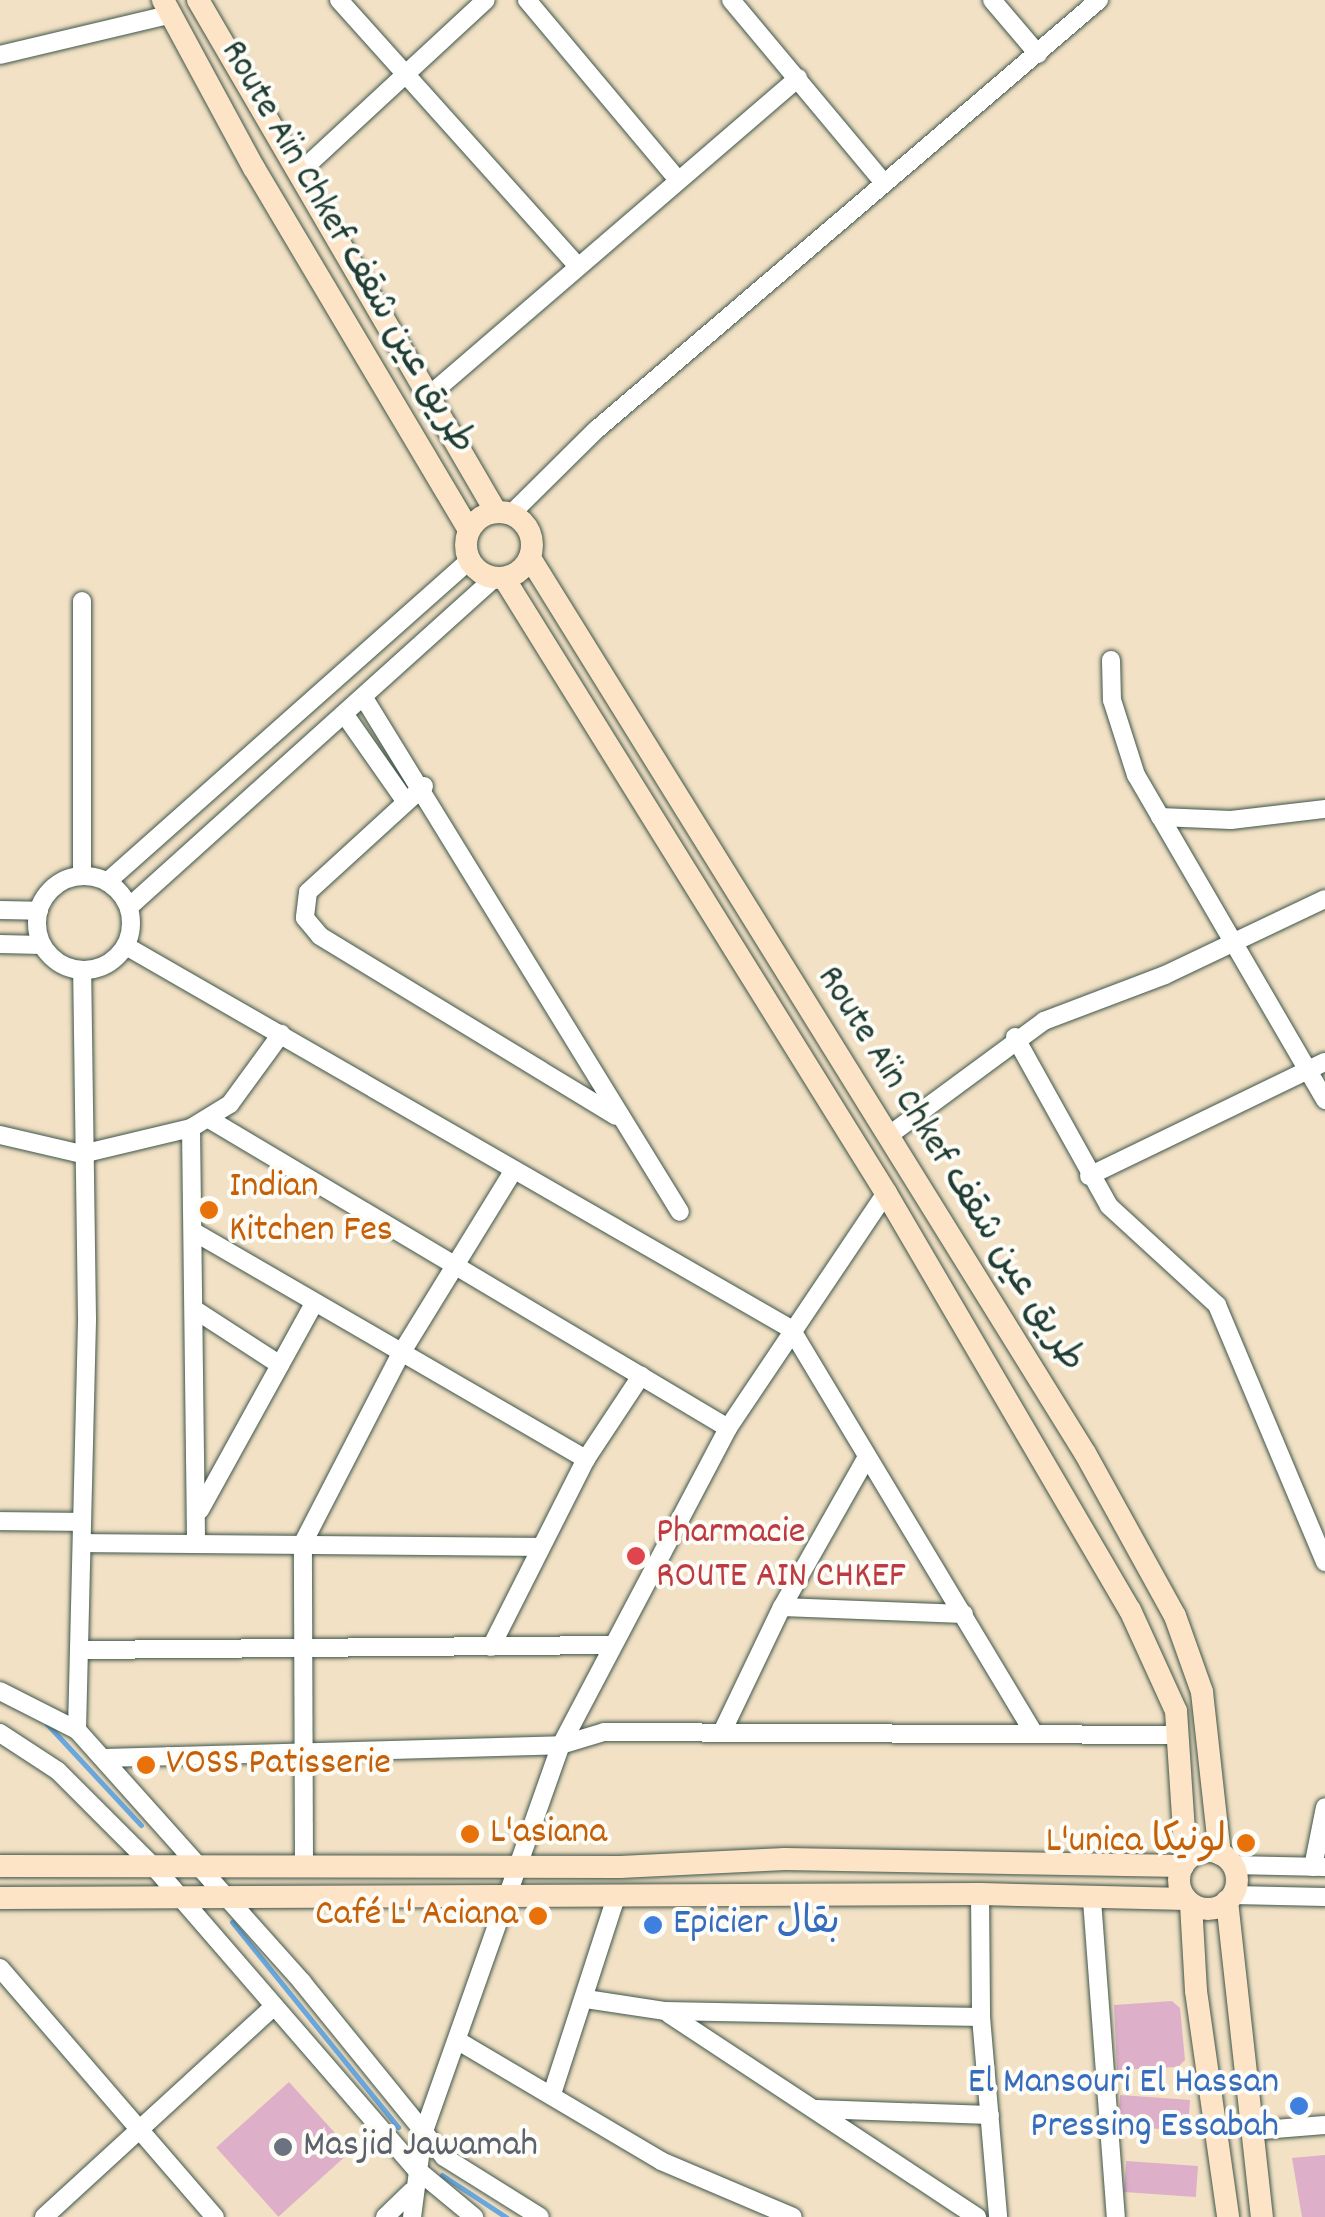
<!DOCTYPE html>
<html>
<head>
<meta charset="utf-8">
<style>
  body { margin:0 }
  #map { position:relative; width:1325px; height:2217px; overflow:hidden; background:#f2e1c5; font-family:Dekko,"Playpen Sans Arabic",sans-serif }
  div>[style] { position:absolute }
  [style*='--x'] { left:calc(var(--x)*1px); top:calc(var(--y)*1px); width:calc(var(--w)*1px); rotate:calc(var(--a)*1deg) }
  .stream>* { height:5px; margin:-2.5px; padding:0 2.5px; transform-origin:2.5px; border-radius:2.5px; background:#6aa7dc }
  .building>* { inset:0; background:#ddafc9; transform-origin:0 0 }
  .roads { filter:drop-shadow(0 0 2px #3f564a) drop-shadow(0 0 2px #3f564a) }
  .street>* { height:18px; margin:-9px; padding:0 9px; transform-origin:9px; border-radius:9px; background:#fff }
  .street>.ring { margin:-9px; padding:0; box-sizing:content-box; background:none; border:18px solid #fff; border-radius:50% }
  .secondary>* { height:22px; margin:-11px; padding:0 11px; transform-origin:11px; border-radius:11px; background:#fee4c6 }
  .secondary>.ring { margin:-11px; padding:0; box-sizing:content-box; background:none; border:22px solid #fee4c6; border-radius:50% }
  .dots>* { width:28px; height:28px; translate:-50% -50%; box-sizing:border-box; border:5px solid #fdfcf7; border-radius:50% }
  span { translate:-50% -50%; white-space:nowrap; text-align:center; line-height:1.15; -webkit-text-stroke:8px #fdfcf7; paint-order:stroke }
  .street-label { font-size:38px; color:#1f3d34 }
  .food-label { font-size:38px; color:#c56008 }
  .left { translate:0 -50%; text-align:left }
  .right { translate:-100% -50%; text-align:right }
  .health-label { font-size:38px; color:#be3a42 }
  .shop-label { font-size:38px; color:#366cbe }
  .worship-label { font-size:38px; color:#5b616d }
</style>
</head>
<body>
<div id="map">
  <div class="stream">
    <div style="--x:47;--y:1724;--w:138;--a:47.1"></div>
    <div style="--x:232;--y:1922;--w:264;--a:51"></div>
    <div style="--x:442;--y:2175;--w:77;--a:33.3"></div>
  </div>
  <div class="building">
    <div style="clip-path:polygon(1172px 2001px,1180px 2008px,1185px 2060px,1178px 2067px,1117px 2070px,1114px 2005px)"></div>
    <div style="left:289px;top:2082px;width:93px;height:98px;rotate:48deg"></div>
    <div style="left:1190px;top:2100px;width:31px;height:70px;rotate:94deg"></div>
    <div style="clip-path:polygon(1325px 2155px,1325px 2217px,1302px 2217px,1292px 2158px)"></div>
    <div style="left:1198px;top:2166px;width:31px;height:72px;rotate:94deg"></div>
  </div>
  <div class="roads">
    <div class="street">
      <div style="--x:339;--y:0;--w:356;--a:48.1"></div>
      <div style="--x:527;--y:0;--w:235;--a:50"></div>
      <div style="--x:731;--y:0;--w:239;--a:50.1"></div>
      <div style="--x:992;--y:0;--w:71;--a:49.6"></div>
      <div style="--x:0;--y:55;--w:177;--a:-13.4"></div>
      <div style="--x:300;--y:172;--w:253;--a:-42.8"></div>
      <div style="--x:432;--y:393;--w:483;--a:-40.7"></div>
      <div style="--x:511;--y:514;--w:120;--a:-44.7"></div>
      <div style="--x:596;--y:430;--w:662;--a:-40.53"></div>
      <div style="--x:1111;--y:660;--w:40;--a:88.6"></div>
      <div style="--x:1112;--y:700;--w:79;--a:72.3"></div>
      <div style="--x:1136;--y:775;--w:376;--a:59.8"></div>
      <div style="--x:364;--y:698;--w:603;--a:58.42"></div>
      <div style="--x:345;--y:715;--w:106;--a:55"></div>
      <div style="--x:424;--y:786;--w:157;--a:137.6"></div>
      <div style="--x:308;--y:892;--w:26;--a:97"></div>
      <div style="--x:305;--y:918;--w:23;--a:50"></div>
      <div style="--x:320;--y:936;--w:346;--a:31.3"></div>
      <div style="--x:1160;--y:817;--w:71;--a:2.4"></div>
      <div style="--x:1231;--y:820;--w:95;--a:-6.7"></div>
      <div class="ring" style="left:37px;top:876px;width:76px;height:76px"></div>
      <div style="--x:82;--y:876;--w:275;--a:-90"></div>
      <div style="--x:107;--y:882;--w:484;--a:-41.6"></div>
      <div style="--x:129;--y:907;--w:492;--a:-42"></div>
      <div style="--x:0;--y:910;--w:39;--a:1"></div>
      <div style="--x:0;--y:944;--w:42;--a:1.4"></div>
      <div style="--x:126;--y:946;--w:767;--a:29.94"></div>
      <div style="--x:791;--y:1329;--w:470;--a:59"></div>
      <div style="--x:1015;--y:1037;--w:193;--a:60.9"></div>
      <div style="--x:1109;--y:1206;--w:147;--a:42.5"></div>
      <div style="--x:1217;--y:1305;--w:279;--a:67.2"></div>
      <div style="--x:209;--y:1119;--w:604;--a:30.77"></div>
      <div style="--x:191;--y:1128;--w:414;--a:89.3"></div>
      <div style="--x:0;--y:1135;--w:84;--a:13"></div>
      <div style="--x:82;--y:1154;--w:112;--a:-13.4"></div>
      <div style="--x:191;--y:1128;--w:46;--a:-31.6"></div>
      <div style="--x:230;--y:1104;--w:87;--a:-53.9"></div>
      <div style="--x:888;--y:1136;--w:194;--a:-36.4"></div>
      <div style="--x:1044;--y:1021;--w:129;--a:-20.8"></div>
      <div style="--x:1165;--y:975;--w:177;--a:-25.4"></div>
      <div style="--x:1089;--y:1176;--w:262;--a:-25.8"></div>
      <div style="--x:196;--y:1233;--w:451;--a:30.1"></div>
      <div style="--x:197;--y:1311;--w:99;--a:33"></div>
      <div style="--x:200;--y:1510;--w:234;--a:-61.1"></div>
      <div style="--x:0;--y:1521;--w:82;--a:0.7"></div>
      <div style="--x:83;--y:1543;--w:455;--a:0.5"></div>
      <div style="--x:782;--y:1607;--w:182;--a:2.2"></div>
      <div style="--x:491;--y:1647;--w:211;--a:-63.2"></div>
      <div style="--x:586;--y:1459;--w:100;--a:-56.5"></div>
      <div style="--x:83;--y:1650;--w:526;--a:-0.54"></div>
      <div style="--x:0;--y:1691;--w:86;--a:26.9"></div>
      <div style="--x:77;--y:1730;--w:338;--a:48.2"></div>
      <div style="--x:302;--y:1982;--w:225;--a:50.9"></div>
      <div style="--x:444;--y:2157;--w:113;--a:32"></div>
      <div style="--x:77;--y:1730;--w:411;--a:-88.6"></div>
      <div style="--x:87;--y:1319;--w:348;--a:-90.8"></div>
      <div style="--x:723;--y:1730;--w:136;--a:-64.4"></div>
      <div style="--x:782;--y:1607;--w:172;--a:-60.5"></div>
      <div style="--x:0;--y:1733;--w:69;--a:33.2"></div>
      <div style="--x:58;--y:1771;--w:137;--a:45"></div>
      <div style="--x:155;--y:1868;--w:397;--a:49.1"></div>
      <div style="--x:415;--y:2168;--w:77;--a:39.7"></div>
      <div style="--x:105;--y:1758;--w:456;--a:-1.6"></div>
      <div style="--x:561;--y:1745;--w:45;--a:-16.8"></div>
      <div style="--x:604;--y:1732;--w:574;--a:0.3"></div>
      <div style="--x:1232;--y:1865;--w:93;--a:1.2"></div>
      <div style="--x:304;--y:1866;--w:323;--a:-90.2"></div>
      <div style="--x:303;--y:1543;--w:212;--a:-62.7"></div>
      <div style="--x:400;--y:1355;--w:216;--a:-58.4"></div>
      <div style="--x:1313;--y:1867;--w:61;--a:-78.7"></div>
      <div style="--x:980;--y:1894;--w:123;--a:89.5"></div>
      <div style="--x:981;--y:2017;--w:201;--a:85.1"></div>
      <div style="--x:1233;--y:1895;--w:92;--a:1.2"></div>
      <div style="--x:1092;--y:1900;--w:318;--a:85.7"></div>
      <div style="--x:0;--y:1968;--w:329;--a:49.2"></div>
      <div style="--x:586;--y:1999;--w:79;--a:8.7"></div>
      <div style="--x:664;--y:2011;--w:317;--a:1.1"></div>
      <div style="--x:669;--y:2014;--w:369;--a:33.4"></div>
      <div style="--x:460;--y:2042;--w:234;--a:30.6"></div>
      <div style="--x:661;--y:2161;--w:143;--a:23"></div>
      <div style="--x:552;--y:2094;--w:204;--a:-72"></div>
      <div style="--x:816;--y:2109;--w:174;--a:2"></div>
      <div style="--x:1250;--y:2131;--w:75;--a:-4.6"></div>
      <div style="--x:44;--y:2217;--w:311;--a:-42.5"></div>
      <div style="--x:385;--y:2217;--w:37;--a:-44"></div>
      <div style="--x:412;--y:2217;--w:84;--a:-82.5"></div>
      <div style="--x:423;--y:2134;--w:413;--a:-70.5"></div>
      <div style="--x:561;--y:1745;--w:358;--a:-62.2"></div>
      <div style="--x:728;--y:1428;--w:283;--a:-56.1"></div>
    </div>
    <div class="secondary">
      <div style="--x:163;--y:0;--w:191;--a:61.6"></div>
      <div style="--x:254;--y:168;--w:421;--a:59.3"></div>
      <div style="--x:198;--y:0;--w:592;--a:59.8"></div>
      <div class="ring" style="left:466px;top:512px;width:44px;height:44px"></div>
      <div style="--x:530;--y:558;--w:1053;--a:58.2"></div>
      <div style="--x:1085;--y:1453;--w:186;--a:61.1"></div>
      <div style="--x:1175;--y:1616;--w:81;--a:70.4"></div>
      <div style="--x:1202;--y:1692;--w:163;--a:83.7"></div>
      <div style="--x:504;--y:578;--w:724;--a:58.15"></div>
      <div style="--x:886;--y:1193;--w:483;--a:59.7"></div>
      <div style="--x:1130;--y:1610;--w:111;--a:65.5"></div>
      <div style="--x:1176;--y:1711;--w:150;--a:86.2"></div>
      <div class="ring" style="left:1179px;top:1851px;width:36px;height:36px"></div>
      <div style="--x:0;--y:1866;--w:620;--a:0.09"></div>
      <div style="--x:620;--y:1867;--w:165;--a:-2.8"></div>
      <div style="--x:785;--y:1859;--w:398;--a:1"></div>
      <div style="--x:0;--y:1898;--w:980;--a:-0.23"></div>
      <div style="--x:980;--y:1894;--w:206;--a:1.4"></div>
      <div style="--x:1227;--y:1901;--w:318;--a:83.7"></div>
      <div style="--x:1191;--y:1904;--w:87;--a:86.7"></div>
      <div style="--x:1196;--y:1991;--w:228;--a:81.9"></div>
    </div>
  </div>
  <div class="dots">
    <div style="left:209px;top:1210px;background:#e8710a"></div>
    <div style="left:636px;top:1556px;background:#e0444e"></div>
    <div style="left:146px;top:1765px;background:#e8710a"></div>
    <div style="left:470px;top:1834px;background:#e8710a"></div>
    <div style="left:1246px;top:1843px;background:#e8710a"></div>
    <div style="left:538px;top:1916px;background:#e8710a"></div>
    <div style="left:653px;top:1925px;background:#3f7fe0"></div>
    <div style="left:1299px;top:2106px;background:#3f7fe0"></div>
    <div style="left:283px;top:2147px;background:#6b7280"></div>
  </div>
  <div class="street-label">
    <span style="left:346px;top:248px;rotate:60deg">Route Aïn Chkef طريق عين شقف</span>
    <span style="left:949px;top:1170px;rotate:58deg">Route Aïn Chkef طريق عين شقف</span>
  </div>
  <div class="food-label">
    <span class="left" style="left:229px;top:1210px">Indian<br>Kitchen Fes</span>
    <span class="left" style="left:166px;top:1765px">VOSS Patisserie</span>
    <span class="left" style="left:490px;top:1834px">L'asiana</span>
    <span class="right" style="left:1226px;top:1843px">L'unica لونيكا</span>
    <span class="right" style="left:518px;top:1916px">Café L' Aciana</span>
  </div>
  <div class="health-label">
    <span class="left" style="left:656px;top:1556px">Pharmacie<br>ROUTE AIN CHKEF</span>
  </div>
  <div class="shop-label">
    <span class="left" style="left:673px;top:1925px">Epicier بقال</span>
    <span class="right" style="left:1279px;top:2106px">El Mansouri El Hassan<br>Pressing Essabah</span>
  </div>
  <div class="worship-label">
    <span class="left" style="left:303px;top:2147px">Masjid Jawamah</span>
  </div>
</div>
</body>
</html>
